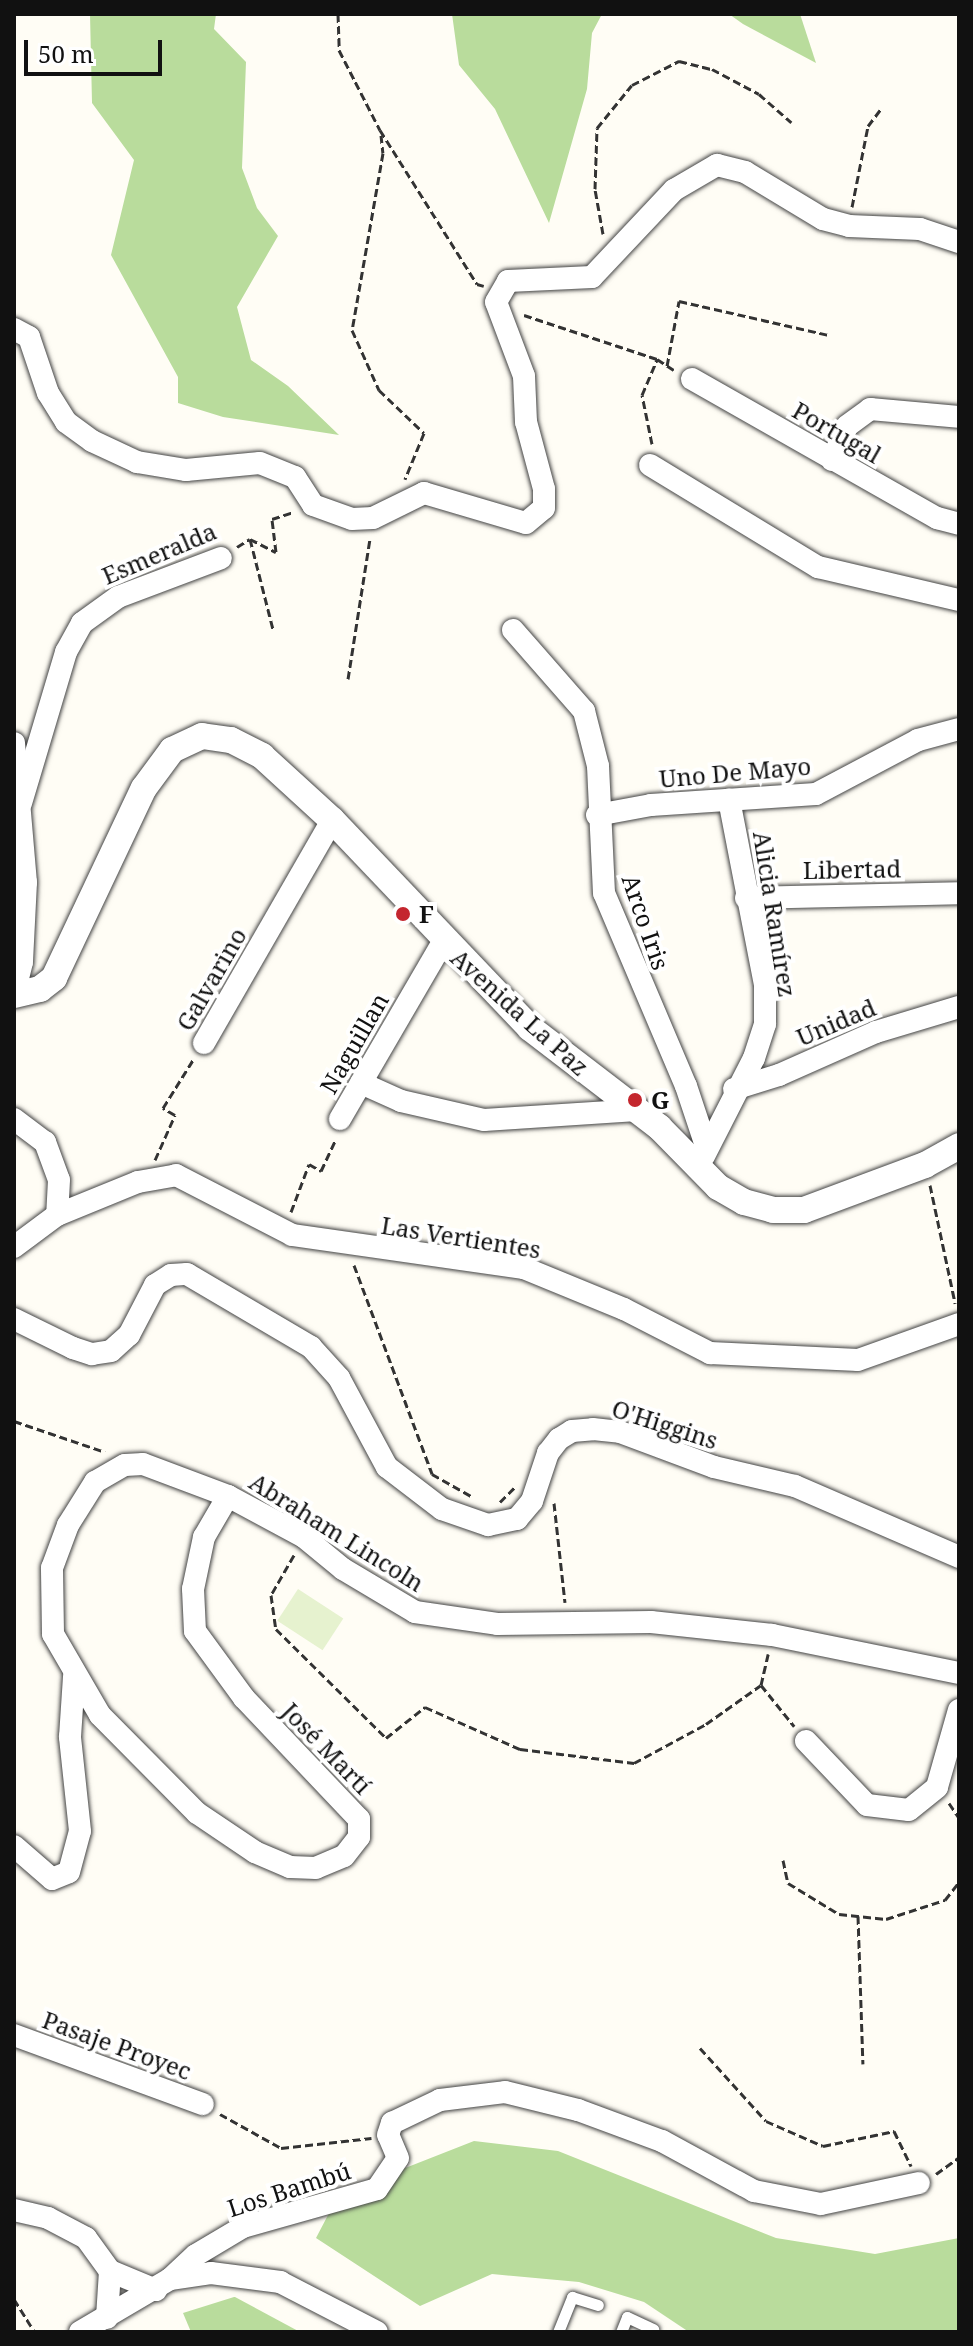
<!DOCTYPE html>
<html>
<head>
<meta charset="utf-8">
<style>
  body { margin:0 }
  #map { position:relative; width:973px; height:2346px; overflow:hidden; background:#fffdf5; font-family:"Noto Serif",serif }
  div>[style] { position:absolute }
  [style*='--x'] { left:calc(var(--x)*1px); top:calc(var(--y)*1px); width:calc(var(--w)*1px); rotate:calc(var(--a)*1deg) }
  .forest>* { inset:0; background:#b9dc9c }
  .pitch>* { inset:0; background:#e6f2cf; transform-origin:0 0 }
  .path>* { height:3px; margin-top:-1.5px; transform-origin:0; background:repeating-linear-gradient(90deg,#333 0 8px,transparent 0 12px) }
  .roads { filter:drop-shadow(0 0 2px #444) drop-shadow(0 0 2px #444) }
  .service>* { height:11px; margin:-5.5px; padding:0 5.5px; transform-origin:5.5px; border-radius:5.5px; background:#fff }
  .minor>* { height:22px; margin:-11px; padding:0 11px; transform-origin:11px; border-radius:11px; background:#fff }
  .tertiary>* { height:26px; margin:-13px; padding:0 13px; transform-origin:13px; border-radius:13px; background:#fff }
  .dots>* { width:22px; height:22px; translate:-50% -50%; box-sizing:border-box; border:4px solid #fff; border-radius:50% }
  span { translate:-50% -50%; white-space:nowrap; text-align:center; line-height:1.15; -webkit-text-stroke:8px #fff; paint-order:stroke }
  .street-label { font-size:24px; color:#111 }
  .poi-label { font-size:24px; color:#111; font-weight:700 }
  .left { translate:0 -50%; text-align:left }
  .frame { position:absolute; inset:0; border:16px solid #111; pointer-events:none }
  .scale { position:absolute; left:24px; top:40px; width:138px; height:36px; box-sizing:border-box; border:4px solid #111; border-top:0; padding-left:10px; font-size:24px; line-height:28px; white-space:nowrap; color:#111; -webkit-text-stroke:6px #fff; paint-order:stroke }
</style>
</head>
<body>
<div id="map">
  <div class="forest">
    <div style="clip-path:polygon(90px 14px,216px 14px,214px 29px,246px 62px,242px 168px,257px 208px,278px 236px,237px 307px,251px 360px,288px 386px,339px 435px,223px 417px,178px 403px,178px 377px,111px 255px,134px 160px,92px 103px)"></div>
    <div style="clip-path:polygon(452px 14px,602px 14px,592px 33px,587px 89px,549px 223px,495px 109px,459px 65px)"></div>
    <div style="clip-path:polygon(729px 14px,800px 14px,816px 63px,743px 24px)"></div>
    <div style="clip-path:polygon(474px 2141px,558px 2151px,776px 2238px,875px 2254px,959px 2238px,959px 2332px,689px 2332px,644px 2302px,579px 2282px,492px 2274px,420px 2306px,316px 2238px,339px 2194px)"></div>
    <div style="clip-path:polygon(234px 2297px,235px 2297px,300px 2332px,191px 2332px,183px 2313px)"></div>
  </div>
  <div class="pitch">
    <div style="left:298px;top:1589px;width:54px;height:38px;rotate:33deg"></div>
  </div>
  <div class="path">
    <div style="--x:338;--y:14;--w:36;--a:88"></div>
    <div style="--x:339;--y:50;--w:90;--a:62.9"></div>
    <div style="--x:380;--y:130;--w:182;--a:57.8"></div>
    <div style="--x:477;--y:284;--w:7;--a:16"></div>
    <div style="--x:381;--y:135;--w:18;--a:84"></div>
    <div style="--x:383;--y:153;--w:180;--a:99.9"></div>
    <div style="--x:352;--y:330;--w:66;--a:65.8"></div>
    <div style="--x:379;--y:390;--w:62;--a:43.7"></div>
    <div style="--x:424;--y:433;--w:50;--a:112.4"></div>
    <div style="--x:852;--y:207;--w:83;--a:-78.8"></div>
    <div style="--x:868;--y:126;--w:21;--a:-53"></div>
    <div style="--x:603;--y:234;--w:46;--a:-100.1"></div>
    <div style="--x:595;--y:189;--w:61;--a:-88.1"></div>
    <div style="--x:597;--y:128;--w:55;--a:-50.9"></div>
    <div style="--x:632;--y:85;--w:53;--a:-27.1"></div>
    <div style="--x:679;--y:61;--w:34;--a:14"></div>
    <div style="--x:712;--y:69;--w:53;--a:28"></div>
    <div style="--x:759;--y:94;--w:43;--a:41.2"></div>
    <div style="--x:524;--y:315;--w:140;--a:18.3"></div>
    <div style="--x:657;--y:359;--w:20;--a:33"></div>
    <div style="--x:667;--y:366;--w:66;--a:-79.5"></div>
    <div style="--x:679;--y:301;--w:154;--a:12.8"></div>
    <div style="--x:652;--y:444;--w:50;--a:-101.5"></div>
    <div style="--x:642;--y:395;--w:39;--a:-67"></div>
    <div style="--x:250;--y:539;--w:93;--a:75.7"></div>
    <div style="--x:237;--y:547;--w:15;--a:-32"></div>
    <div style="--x:250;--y:539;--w:29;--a:27"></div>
    <div style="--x:276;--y:552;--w:33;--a:-97"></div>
    <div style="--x:272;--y:519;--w:23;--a:-18"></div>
    <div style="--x:348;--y:679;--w:143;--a:-81.1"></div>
    <div style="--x:155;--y:1160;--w:49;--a:-66"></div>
    <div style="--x:175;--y:1115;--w:14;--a:-150"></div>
    <div style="--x:163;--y:1108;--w:57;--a:-58"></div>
    <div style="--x:930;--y:1185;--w:121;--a:78"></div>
    <div style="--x:291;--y:1212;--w:51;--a:-69.4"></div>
    <div style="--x:309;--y:1164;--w:14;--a:30"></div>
    <div style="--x:321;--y:1171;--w:35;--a:-65"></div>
    <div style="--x:354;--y:1265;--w:223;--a:69.5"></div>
    <div style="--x:432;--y:1474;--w:45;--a:29.4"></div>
    <div style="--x:14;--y:1421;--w:96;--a:18.8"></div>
    <div style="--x:500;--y:1502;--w:21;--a:-45"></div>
    <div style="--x:554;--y:1503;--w:100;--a:83.7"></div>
    <div style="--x:294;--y:1555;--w:46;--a:119.9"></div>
    <div style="--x:271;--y:1595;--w:34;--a:82"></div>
    <div style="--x:276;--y:1629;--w:155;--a:44.7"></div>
    <div style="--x:386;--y:1738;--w:50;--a:-38.5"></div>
    <div style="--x:425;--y:1707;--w:104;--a:23.9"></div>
    <div style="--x:520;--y:1749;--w:115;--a:7"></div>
    <div style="--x:634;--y:1763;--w:82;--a:-28.4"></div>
    <div style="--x:706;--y:1724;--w:67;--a:-35.3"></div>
    <div style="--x:761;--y:1685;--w:32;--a:-77"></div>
    <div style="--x:761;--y:1685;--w:53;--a:51.2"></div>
    <div style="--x:949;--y:1803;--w:18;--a:56"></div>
    <div style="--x:783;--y:1860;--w:24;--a:78"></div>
    <div style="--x:788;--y:1883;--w:60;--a:31.3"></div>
    <div style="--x:839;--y:1914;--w:47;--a:6.1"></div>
    <div style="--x:886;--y:1919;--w:62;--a:-17.9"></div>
    <div style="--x:945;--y:1900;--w:23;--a:-52"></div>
    <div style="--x:858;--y:1916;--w:148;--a:88.1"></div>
    <div style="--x:700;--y:2048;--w:98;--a:47.9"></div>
    <div style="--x:766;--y:2121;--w:62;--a:23.7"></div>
    <div style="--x:823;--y:2146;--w:73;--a:-11.9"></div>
    <div style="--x:894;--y:2131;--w:39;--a:64"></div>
    <div style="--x:220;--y:2114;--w:70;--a:29.1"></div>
    <div style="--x:281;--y:2148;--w:91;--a:-6.3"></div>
    <div style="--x:936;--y:2174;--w:29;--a:-36"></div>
    <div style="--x:14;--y:2299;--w:39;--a:58"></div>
  </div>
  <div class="roads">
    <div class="service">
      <div style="--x:558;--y:2332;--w:38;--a:-68"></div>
      <div style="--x:572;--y:2297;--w:27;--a:17"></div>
      <div style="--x:621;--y:2332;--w:16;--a:-68"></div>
      <div style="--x:627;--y:2317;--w:29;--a:25"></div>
    </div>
    <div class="minor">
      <div style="--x:14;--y:329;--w:17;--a:28"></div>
      <div style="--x:29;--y:337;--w:59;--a:71.3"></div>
      <div style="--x:48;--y:393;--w:34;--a:58"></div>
      <div style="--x:66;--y:422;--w:32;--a:36"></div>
      <div style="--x:92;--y:441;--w:50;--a:25"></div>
      <div style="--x:137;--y:462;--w:50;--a:9.3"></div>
      <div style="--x:186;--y:470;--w:74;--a:-5.4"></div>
      <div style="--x:260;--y:463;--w:38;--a:22"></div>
      <div style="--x:295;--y:477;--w:33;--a:57"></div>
      <div style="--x:313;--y:505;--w:41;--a:19.7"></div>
      <div style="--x:352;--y:519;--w:21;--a:-3"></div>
      <div style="--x:373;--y:518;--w:57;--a:-26.1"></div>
      <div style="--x:424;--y:493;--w:106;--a:16.4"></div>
      <div style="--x:526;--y:523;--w:23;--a:-40"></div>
      <div style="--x:544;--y:508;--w:19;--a:-90"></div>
      <div style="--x:544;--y:489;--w:69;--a:-105"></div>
      <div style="--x:526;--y:422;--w:46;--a:-92.5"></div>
      <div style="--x:524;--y:376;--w:79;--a:-110.7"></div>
      <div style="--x:496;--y:302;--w:24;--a:-60"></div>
      <div style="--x:508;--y:281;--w:84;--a:-2.7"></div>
      <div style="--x:592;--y:277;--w:120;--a:-46.7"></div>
      <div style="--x:674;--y:190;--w:50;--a:-30.2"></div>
      <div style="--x:717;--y:165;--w:29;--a:14"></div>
      <div style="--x:745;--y:172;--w:91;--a:31.1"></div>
      <div style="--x:823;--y:219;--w:27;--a:15"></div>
      <div style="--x:849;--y:226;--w:71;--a:2.4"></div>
      <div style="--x:920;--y:229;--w:41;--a:18.4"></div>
      <div style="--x:692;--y:379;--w:282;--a:29.6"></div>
      <div style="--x:937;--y:518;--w:23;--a:15"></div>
      <div style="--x:832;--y:460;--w:37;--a:-66"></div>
      <div style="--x:847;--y:426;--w:29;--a:-36"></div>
      <div style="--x:870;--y:409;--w:89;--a:5.1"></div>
      <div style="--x:650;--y:465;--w:197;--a:31.3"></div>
      <div style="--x:818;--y:567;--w:145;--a:13.2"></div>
      <div style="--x:513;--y:630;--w:108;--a:48.8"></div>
      <div style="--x:584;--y:711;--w:57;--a:75.7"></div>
      <div style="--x:598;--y:766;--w:127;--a:87.3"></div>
      <div style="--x:604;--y:893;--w:210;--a:67"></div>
      <div style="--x:686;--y:1086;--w:66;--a:71.6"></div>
      <div style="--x:14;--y:743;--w:140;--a:85.1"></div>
      <div style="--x:26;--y:882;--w:80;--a:92.9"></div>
      <div style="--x:22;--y:962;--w:34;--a:104"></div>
      <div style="--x:21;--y:803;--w:158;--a:-73.4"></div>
      <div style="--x:66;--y:652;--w:33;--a:-61"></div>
      <div style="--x:82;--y:623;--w:44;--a:-35.8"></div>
      <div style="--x:118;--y:597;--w:110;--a:-20.7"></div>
      <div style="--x:597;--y:815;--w:55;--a:-10.5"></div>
      <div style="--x:651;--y:805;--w:165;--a:-3.8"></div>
      <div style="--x:816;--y:794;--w:115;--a:-27.9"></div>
      <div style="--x:918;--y:740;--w:42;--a:-15"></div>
      <div style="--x:746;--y:898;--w:213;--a:-1.3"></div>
      <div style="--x:204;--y:1043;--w:257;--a:-60.1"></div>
      <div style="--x:361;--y:1083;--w:44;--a:24.2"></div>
      <div style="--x:401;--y:1101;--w:85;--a:12.9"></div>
      <div style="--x:484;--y:1120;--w:153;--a:-3.7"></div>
      <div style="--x:734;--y:1089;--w:47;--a:-17.3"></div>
      <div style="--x:779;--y:1075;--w:106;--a:-23.9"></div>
      <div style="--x:876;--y:1032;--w:87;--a:-16.8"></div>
      <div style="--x:14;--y:1119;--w:39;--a:37"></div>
      <div style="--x:45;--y:1142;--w:40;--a:69.8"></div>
      <div style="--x:59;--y:1180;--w:35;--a:93"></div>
      <div style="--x:340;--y:1119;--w:205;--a:-59.8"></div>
      <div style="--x:704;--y:1156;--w:110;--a:-63"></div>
      <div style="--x:754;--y:1058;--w:36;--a:-72"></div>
      <div style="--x:765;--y:1024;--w:39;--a:-90"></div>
      <div style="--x:765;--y:985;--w:189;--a:-101"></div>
      <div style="--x:14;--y:1247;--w:54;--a:-36.7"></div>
      <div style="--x:57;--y:1215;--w:87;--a:-22.2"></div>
      <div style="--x:138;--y:1182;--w:39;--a:-10"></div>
      <div style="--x:176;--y:1175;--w:131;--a:27.3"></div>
      <div style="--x:292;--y:1235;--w:234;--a:8.1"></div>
      <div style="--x:524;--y:1268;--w:108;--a:22.3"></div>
      <div style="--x:624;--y:1309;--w:97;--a:27.1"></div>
      <div style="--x:710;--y:1353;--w:148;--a:2.7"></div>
      <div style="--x:858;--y:1360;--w:107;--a:-19.6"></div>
      <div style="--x:14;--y:1319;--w:66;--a:26.2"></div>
      <div style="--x:73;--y:1348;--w:20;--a:18"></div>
      <div style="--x:92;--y:1354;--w:19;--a:-9"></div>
      <div style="--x:111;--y:1351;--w:24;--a:-42"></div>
      <div style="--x:129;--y:1335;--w:56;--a:-62.5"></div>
      <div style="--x:155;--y:1285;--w:19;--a:-32"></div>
      <div style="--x:171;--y:1275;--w:16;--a:-4"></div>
      <div style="--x:187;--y:1274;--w:144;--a:30.5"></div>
      <div style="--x:311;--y:1347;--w:42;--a:47.9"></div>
      <div style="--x:339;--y:1378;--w:101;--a:61.7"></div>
      <div style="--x:387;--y:1467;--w:69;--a:37.4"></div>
      <div style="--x:442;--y:1509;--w:49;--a:19.2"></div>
      <div style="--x:488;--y:1525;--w:30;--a:-12"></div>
      <div style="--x:517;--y:1519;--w:23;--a:-50"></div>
      <div style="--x:532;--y:1501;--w:51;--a:-71.6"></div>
      <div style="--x:548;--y:1453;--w:18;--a:-52"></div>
      <div style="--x:559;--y:1439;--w:15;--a:-32"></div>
      <div style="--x:572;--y:1431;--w:21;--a:-5"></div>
      <div style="--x:593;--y:1429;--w:27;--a:6"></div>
      <div style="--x:620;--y:1432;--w:100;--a:20.4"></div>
      <div style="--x:714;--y:1467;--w:83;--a:13.2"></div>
      <div style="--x:795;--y:1486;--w:179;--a:23.4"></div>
      <div style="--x:228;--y:1496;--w:48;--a:120.3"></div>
      <div style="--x:204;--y:1537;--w:53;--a:101.9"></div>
      <div style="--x:193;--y:1589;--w:42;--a:87.3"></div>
      <div style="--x:195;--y:1631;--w:83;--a:53.8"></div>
      <div style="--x:244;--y:1698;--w:167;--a:46.5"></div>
      <div style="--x:359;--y:1819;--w:18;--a:90"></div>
      <div style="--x:359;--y:1837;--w:24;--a:128"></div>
      <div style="--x:344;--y:1856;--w:30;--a:157"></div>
      <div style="--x:316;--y:1868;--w:26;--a:-178"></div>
      <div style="--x:290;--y:1867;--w:38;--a:-157"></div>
      <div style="--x:255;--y:1852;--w:70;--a:-146.1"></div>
      <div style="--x:197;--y:1813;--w:138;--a:-134.7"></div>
      <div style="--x:100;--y:1715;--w:94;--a:-120.1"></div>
      <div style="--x:53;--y:1634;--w:66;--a:-90.9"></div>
      <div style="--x:52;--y:1568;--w:46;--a:-69.6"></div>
      <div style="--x:68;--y:1525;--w:51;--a:-57.9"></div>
      <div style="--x:95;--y:1482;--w:34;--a:-30"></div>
      <div style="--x:125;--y:1465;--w:18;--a:-3"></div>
      <div style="--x:143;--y:1464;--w:91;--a:20.6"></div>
      <div style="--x:228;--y:1496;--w:86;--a:28.3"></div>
      <div style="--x:304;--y:1537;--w:50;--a:39.4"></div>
      <div style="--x:343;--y:1569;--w:84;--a:30.8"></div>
      <div style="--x:415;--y:1612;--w:83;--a:8.3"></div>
      <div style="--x:497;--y:1624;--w:154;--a:-0.7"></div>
      <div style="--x:651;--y:1622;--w:122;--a:6.1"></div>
      <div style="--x:772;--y:1635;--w:191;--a:11.5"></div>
      <div style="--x:806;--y:1741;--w:88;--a:46.4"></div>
      <div style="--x:867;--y:1805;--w:42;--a:6.8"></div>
      <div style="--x:909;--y:1810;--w:36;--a:-39"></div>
      <div style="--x:937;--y:1787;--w:80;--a:-74.1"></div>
      <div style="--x:14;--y:1846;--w:50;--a:41"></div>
      <div style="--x:52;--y:1879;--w:18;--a:-22"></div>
      <div style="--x:69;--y:1872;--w:42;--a:-75"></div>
      <div style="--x:80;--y:1831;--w:95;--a:-96.1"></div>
      <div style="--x:70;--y:1737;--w:61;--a:-86.2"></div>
      <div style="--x:14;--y:2035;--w:201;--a:20.1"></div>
      <div style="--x:14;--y:2210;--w:35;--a:13"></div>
      <div style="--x:48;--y:2218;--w:43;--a:27.8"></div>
      <div style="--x:86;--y:2238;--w:41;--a:54"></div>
      <div style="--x:110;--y:2271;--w:47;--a:93.7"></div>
      <div style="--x:110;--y:2271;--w:50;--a:22.4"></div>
      <div style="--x:170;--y:2279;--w:35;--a:-43"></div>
      <div style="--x:196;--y:2255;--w:55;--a:-30.8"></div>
      <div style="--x:243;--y:2227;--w:139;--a:-15.8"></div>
      <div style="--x:377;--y:2189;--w:37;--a:-56"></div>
      <div style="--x:398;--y:2158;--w:25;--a:-113"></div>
      <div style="--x:388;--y:2135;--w:13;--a:-72"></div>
      <div style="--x:392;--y:2123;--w:53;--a:-25.6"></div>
      <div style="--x:440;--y:2100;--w:65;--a:-7"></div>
      <div style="--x:505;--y:2092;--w:75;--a:13.9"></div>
      <div style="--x:578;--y:2110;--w:90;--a:20.3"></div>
      <div style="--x:662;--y:2141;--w:105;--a:28.5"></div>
      <div style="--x:754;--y:2191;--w:68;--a:11"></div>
      <div style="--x:821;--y:2204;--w:100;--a:-12.1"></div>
      <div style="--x:80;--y:2332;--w:104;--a:-30.5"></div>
      <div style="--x:170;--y:2279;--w:41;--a:-8.3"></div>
      <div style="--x:211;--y:2273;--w:70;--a:7.4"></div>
      <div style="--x:280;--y:2282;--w:109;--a:27.3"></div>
    </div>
    <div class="tertiary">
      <div style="--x:14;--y:995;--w:27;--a:-13"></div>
      <div style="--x:40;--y:989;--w:18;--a:-38"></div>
      <div style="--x:54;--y:978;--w:210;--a:-64.7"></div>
      <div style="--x:144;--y:788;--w:47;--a:-53.6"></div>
      <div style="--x:172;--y:750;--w:33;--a:-25"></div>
      <div style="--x:202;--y:736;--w:29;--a:8"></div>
      <div style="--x:231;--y:740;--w:35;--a:27"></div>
      <div style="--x:262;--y:756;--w:95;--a:42.4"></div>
      <div style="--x:332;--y:820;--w:287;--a:46.4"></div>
      <div style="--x:530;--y:1028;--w:163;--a:37.5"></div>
      <div style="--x:659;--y:1127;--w:84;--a:45.5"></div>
      <div style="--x:718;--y:1187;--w:30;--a:30"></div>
      <div style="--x:744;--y:1202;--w:30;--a:15"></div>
      <div style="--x:773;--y:1210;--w:31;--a:0"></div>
      <div style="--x:804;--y:1210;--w:129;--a:-20.4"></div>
      <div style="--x:925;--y:1165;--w:39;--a:-29"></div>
    </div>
  </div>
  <div class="dots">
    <div style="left:403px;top:914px;background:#c4262e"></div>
    <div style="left:635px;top:1100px;background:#c4262e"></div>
  </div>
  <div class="street-label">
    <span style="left:837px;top:432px;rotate:30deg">Portugal</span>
    <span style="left:159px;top:553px;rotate:-23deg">Esmeralda</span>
    <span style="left:735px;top:772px;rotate:-5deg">Uno De Mayo</span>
    <span style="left:852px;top:869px;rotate:-1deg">Libertad</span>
    <span style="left:775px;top:914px;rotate:81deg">Alicia Ramírez</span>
    <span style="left:646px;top:922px;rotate:71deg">Arco Iris</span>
    <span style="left:211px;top:979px;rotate:-60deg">Galvarino</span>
    <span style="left:520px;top:1012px;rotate:42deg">Avenida La Paz</span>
    <span style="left:836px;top:1022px;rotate:-23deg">Unidad</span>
    <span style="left:354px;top:1043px;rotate:-60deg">Naguillan</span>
    <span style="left:461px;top:1237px;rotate:9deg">Las Vertientes</span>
    <span style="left:665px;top:1424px;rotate:18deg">O'Higgins</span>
    <span style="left:337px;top:1532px;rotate:32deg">Abraham Lincoln</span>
    <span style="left:327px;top:1748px;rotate:46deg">José Martí</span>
    <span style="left:117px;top:2045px;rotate:20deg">Pasaje Proyec</span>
    <span style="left:289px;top:2189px;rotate:-18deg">Los Bambú</span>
  </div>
  <div class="poi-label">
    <span class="left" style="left:419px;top:914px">F</span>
    <span class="left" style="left:651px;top:1100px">G</span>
  </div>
  <div class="frame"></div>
  <div class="scale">50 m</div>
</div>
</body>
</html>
